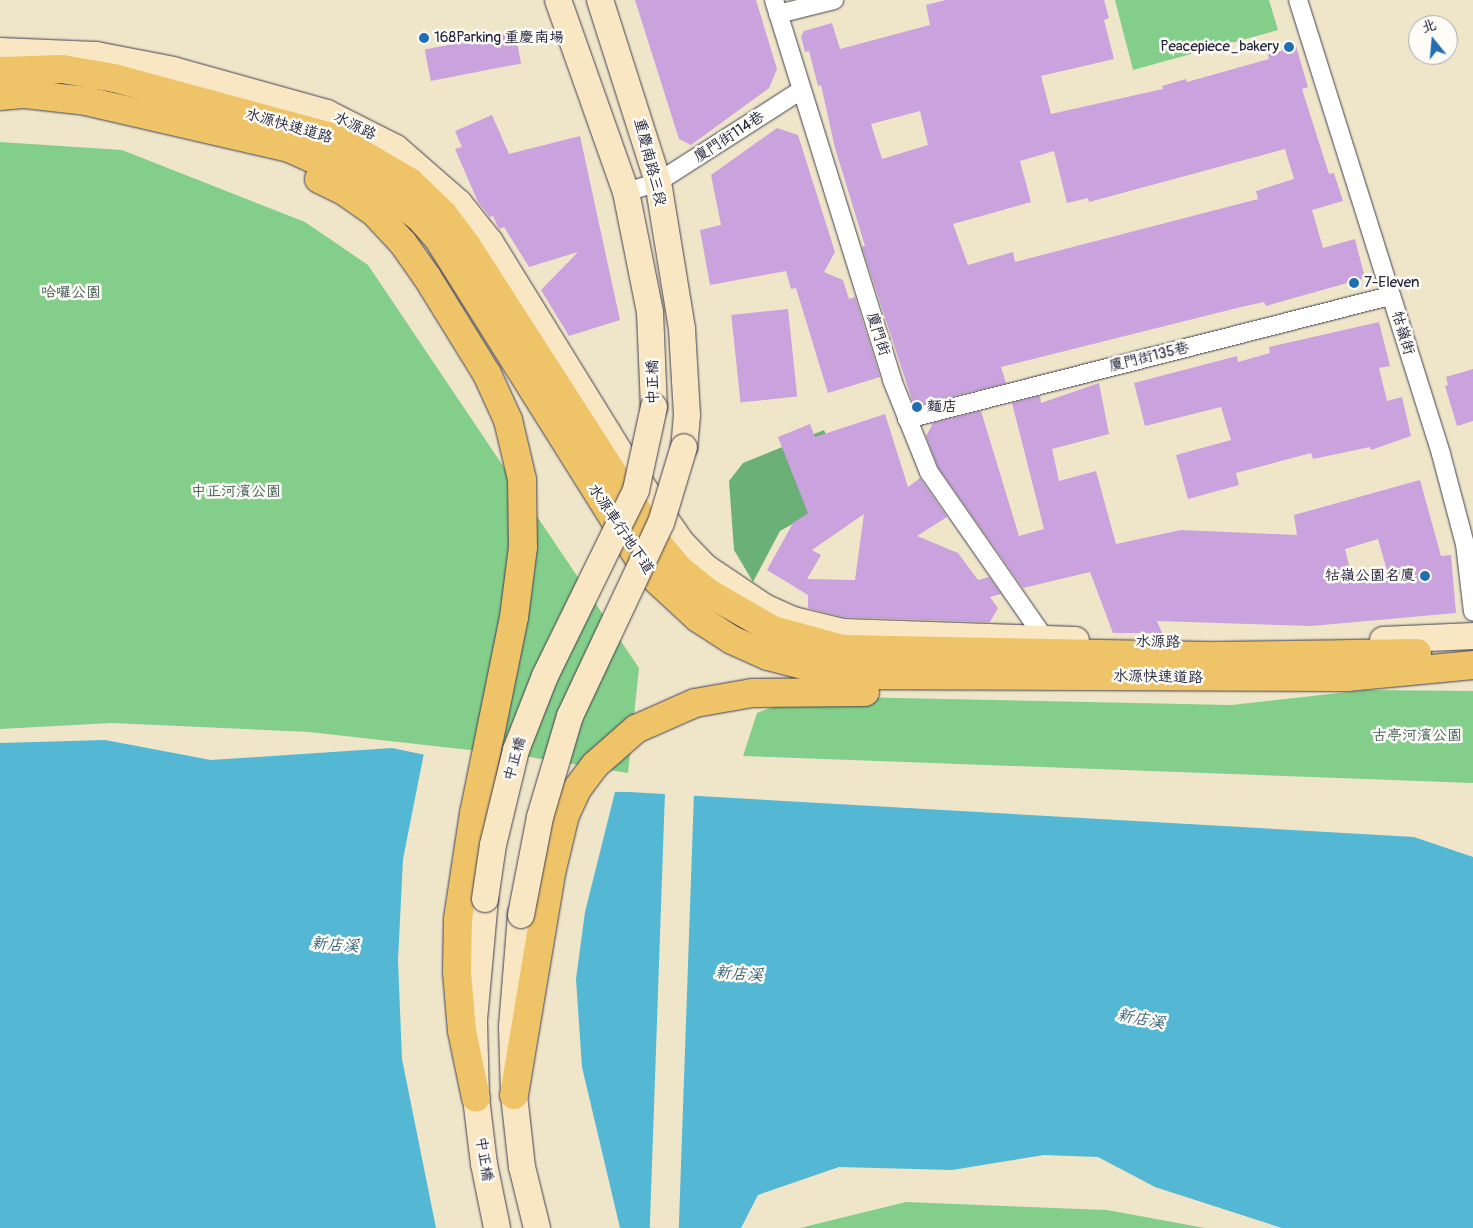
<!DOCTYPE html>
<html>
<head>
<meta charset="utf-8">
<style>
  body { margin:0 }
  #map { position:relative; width:1473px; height:1228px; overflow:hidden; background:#efe6ca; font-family:Pangolin,"LXGW WenKai TC",sans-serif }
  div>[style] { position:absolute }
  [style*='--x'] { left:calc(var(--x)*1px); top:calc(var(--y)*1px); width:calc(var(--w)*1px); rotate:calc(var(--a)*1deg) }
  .green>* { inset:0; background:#84ce8b }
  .forest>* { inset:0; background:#6bb177 }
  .water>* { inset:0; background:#54b7d3 }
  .pier>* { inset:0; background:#efe6ca; transform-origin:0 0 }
  .building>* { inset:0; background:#caa2de; transform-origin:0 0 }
  .roads { filter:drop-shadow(0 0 1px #413f50) drop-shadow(0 0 1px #413f50) }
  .minor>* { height:18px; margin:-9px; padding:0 9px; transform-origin:9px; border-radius:9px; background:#fff }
  .secondary>* { height:26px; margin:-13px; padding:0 13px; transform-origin:13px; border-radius:13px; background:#f9e7c3 }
  .trunk>* { height:28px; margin:-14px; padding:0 14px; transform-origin:14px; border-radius:14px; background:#efc469 }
  .bridges { filter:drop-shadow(0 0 1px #413f50) drop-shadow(0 0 1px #413f50) }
  .secondary-bridge>* { height:26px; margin:-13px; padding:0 13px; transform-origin:13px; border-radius:13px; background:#f9e7c3 }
  .dots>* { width:14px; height:14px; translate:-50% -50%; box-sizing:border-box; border:2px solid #fdfcf7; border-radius:50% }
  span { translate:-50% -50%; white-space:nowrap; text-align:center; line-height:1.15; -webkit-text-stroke:5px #fdfcf7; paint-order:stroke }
  .poi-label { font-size:15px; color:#22223b }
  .left { translate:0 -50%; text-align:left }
  .right { translate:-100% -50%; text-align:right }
  .street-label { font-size:15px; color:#22223b }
  .park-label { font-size:15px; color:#445e57 }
  .water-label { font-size:16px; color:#365e78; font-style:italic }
  .north { position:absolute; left:1408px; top:15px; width:50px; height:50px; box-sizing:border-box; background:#fdfcf7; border:1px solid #a5a5ac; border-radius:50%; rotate:343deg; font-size:14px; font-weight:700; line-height:20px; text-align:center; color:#22223b }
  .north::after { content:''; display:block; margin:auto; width:18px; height:22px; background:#1f6fb2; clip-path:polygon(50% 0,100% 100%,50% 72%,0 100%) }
</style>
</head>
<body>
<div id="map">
  <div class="green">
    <div style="clip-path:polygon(1115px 0,1269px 0,1278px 30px,1133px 70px)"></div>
    <div style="clip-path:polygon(0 142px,122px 150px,305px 222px,368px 265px,639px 668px,628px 773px,523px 756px,309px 732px,112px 723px,0 729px)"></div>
    <div style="clip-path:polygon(1365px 690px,1473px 691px,1473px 783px,743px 756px,757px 713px,802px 696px,1231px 705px)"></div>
    <div style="clip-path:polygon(906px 1202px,1107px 1210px,1205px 1228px,800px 1228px)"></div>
  </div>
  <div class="forest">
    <div style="clip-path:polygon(824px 430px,849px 492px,780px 531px,753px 582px,734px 550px,729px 481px,743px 463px)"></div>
  </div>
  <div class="water">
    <div style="clip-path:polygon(105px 740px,211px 760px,392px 748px,594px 790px,1414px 837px,1473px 857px,1473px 1228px,1282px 1228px,1155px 1187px,1098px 1157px,1044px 1155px,952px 1170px,839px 1167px,758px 1195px,741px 1228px,0 1228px,0 743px)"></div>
  </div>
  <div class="pier">
    <div style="clip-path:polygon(424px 753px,594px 787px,659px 791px,615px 792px,585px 912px,576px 979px,582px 1067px,620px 1228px,436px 1228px,402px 1059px,398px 960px,403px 859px)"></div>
    <div style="left:665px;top:792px;width:29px;height:436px;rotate:2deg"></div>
  </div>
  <div class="building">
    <div style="clip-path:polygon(635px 0,756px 0,777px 69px,769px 88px,691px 145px,679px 139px)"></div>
    <div style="clip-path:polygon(evenodd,946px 0,1104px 0,1109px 18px,1104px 20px,1114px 59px,1041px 76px,1051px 114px,1163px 89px,1162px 86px,1186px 79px,1187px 82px,1269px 59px,1268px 54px,1296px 46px,1308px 87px,1302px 89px,1329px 174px,1334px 173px,1343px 201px,1312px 210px,1323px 248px,1355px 239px,1365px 278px,1266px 306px,1264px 302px,1241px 307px,1001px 367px,1006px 383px,914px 406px,862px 247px,865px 246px,835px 148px,821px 85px,818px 86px,809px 51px,805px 52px,801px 37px,804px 31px,832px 23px,840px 49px,930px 25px,926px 5px,946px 0,920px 111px,928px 145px,882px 159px,871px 124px,920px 111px,946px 0,1285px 149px,1294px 179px,1256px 191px,1258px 199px,1015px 262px,1013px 252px,968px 265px,953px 224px,1031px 202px,1020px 161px,1054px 151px,1067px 203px,1088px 198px,1089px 202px,1285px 149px)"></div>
    <div style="left:515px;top:32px;width:32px;height:92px;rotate:79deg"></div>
    <div style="clip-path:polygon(492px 115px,509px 154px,580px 136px,620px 320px,569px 336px,541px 290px,578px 252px,529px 267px,504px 227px,499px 229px,493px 216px,490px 217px,478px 202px,455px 149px,462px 147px,455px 131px)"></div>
    <div style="clip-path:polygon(777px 128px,798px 135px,835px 252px,824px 272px,843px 280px,849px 299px,855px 297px,880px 377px,828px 393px,796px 288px,791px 289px,786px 271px,710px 285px,700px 230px,721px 225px,711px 175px)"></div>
    <div style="left:788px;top:309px;width:88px;height:57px;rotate:84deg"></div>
    <div style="clip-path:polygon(1379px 322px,1390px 366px,1379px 368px,1387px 401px,1402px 397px,1411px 436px,1371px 450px,1370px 447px,1313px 459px,1311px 453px,1236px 473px,1239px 485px,1188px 499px,1176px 455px,1231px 440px,1221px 407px,1145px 426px,1134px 383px,1237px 356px,1238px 362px,1270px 353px,1269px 347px)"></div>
    <div style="clip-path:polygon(1473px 369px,1473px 421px,1457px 426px,1445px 386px,1448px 385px,1446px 377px)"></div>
    <div style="clip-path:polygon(evenodd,1099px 383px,1109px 434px,1052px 449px,1059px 481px,1096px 471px,1116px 544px,1181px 530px,1297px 535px,1294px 515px,1420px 480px,1441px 556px,1451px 555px,1456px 613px,1311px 626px,1157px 621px,1162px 633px,1113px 633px,1090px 572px,1023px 588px,938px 467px,926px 436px,933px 423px,981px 411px,1019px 536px,1044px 529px,1012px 403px,1040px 396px,1041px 403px,1099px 383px,1378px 539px,1388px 574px,1352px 577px,1345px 549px,1378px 539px)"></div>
    <div style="clip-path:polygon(evenodd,885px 414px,908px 487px,920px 478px,947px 517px,917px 536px,958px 553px,978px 580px,989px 577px,1001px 594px,990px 597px,998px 608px,990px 622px,843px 617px,808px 608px,808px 595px,767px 570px,793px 523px,808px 513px,778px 437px,810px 424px,815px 437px,885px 414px,864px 514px,855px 580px,807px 579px,821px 555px,812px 550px,864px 514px)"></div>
  </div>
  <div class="roads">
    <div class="minor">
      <div style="--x:774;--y:0;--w:398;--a:72.7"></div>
      <div style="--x:892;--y:380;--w:99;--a:68.1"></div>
      <div style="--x:929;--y:472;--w:203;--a:55.2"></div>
      <div style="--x:1298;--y:0;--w:476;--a:72.5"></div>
      <div style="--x:1441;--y:454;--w:93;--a:75.1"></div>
      <div style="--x:1465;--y:544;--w:68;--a:83.3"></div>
      <div style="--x:778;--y:14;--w:58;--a:-14"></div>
      <div style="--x:626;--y:192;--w:34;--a:-17"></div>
      <div style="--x:658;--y:182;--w:169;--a:-32.7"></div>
      <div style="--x:907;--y:419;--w:499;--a:-14.3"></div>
    </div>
    <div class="secondary">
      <div style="--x:558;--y:0;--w:204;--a:70.5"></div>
      <div style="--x:626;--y:192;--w:122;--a:78.7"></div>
      <div style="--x:650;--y:312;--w:95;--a:87.6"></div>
      <div style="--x:600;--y:0;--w:191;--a:72.3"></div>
      <div style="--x:658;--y:182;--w:149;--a:80.7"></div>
      <div style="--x:682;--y:329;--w:86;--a:86.7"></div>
      <div style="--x:687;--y:415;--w:32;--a:95"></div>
      <div style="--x:0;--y:51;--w:96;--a:2.4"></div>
      <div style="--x:96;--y:55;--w:78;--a:11"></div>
      <div style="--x:173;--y:70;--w:160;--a:15.6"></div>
      <div style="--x:327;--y:113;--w:77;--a:26.9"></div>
      <div style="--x:396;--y:148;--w:84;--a:41.1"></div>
      <div style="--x:459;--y:203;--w:50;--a:51.5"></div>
      <div style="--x:490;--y:242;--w:257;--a:58.3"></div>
      <div style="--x:625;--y:461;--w:98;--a:55.3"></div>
      <div style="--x:681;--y:542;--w:35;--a:46"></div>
      <div style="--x:705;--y:567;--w:73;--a:33.9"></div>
      <div style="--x:766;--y:608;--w:30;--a:24"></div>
      <div style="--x:793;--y:620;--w:51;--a:13.5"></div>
      <div style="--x:843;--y:632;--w:233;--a:2"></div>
      <div style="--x:1383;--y:640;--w:90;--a:-2.5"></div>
      <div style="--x:485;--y:899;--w:122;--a:95.2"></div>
      <div style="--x:474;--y:1021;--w:77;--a:88.5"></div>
      <div style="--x:476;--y:1098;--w:66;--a:83.1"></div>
      <div style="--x:484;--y:1164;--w:65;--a:78.5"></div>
      <div style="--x:521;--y:915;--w:112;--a:94.6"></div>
      <div style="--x:512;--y:1027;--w:68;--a:88.3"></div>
      <div style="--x:514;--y:1095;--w:72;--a:83.7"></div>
      <div style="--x:522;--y:1167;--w:63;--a:76.2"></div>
    </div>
    <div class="trunk">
      <div style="--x:0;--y:71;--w:62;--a:-1.8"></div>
      <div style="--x:62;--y:69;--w:53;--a:9.8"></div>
      <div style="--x:114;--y:78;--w:229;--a:15.2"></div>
      <div style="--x:335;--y:138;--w:87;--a:30.4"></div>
      <div style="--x:410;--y:182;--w:46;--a:44.1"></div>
      <div style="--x:443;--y:214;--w:40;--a:53"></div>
      <div style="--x:467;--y:246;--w:354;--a:57.3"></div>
      <div style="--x:658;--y:544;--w:33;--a:50"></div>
      <div style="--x:679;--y:569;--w:38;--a:39"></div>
      <div style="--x:709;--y:593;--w:74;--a:30"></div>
      <div style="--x:773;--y:630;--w:72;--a:15.4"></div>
      <div style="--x:842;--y:649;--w:378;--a:1.1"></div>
      <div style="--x:1220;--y:656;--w:197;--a:-0.9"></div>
      <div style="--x:0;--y:96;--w:25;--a:-5"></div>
      <div style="--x:25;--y:94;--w:61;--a:6.5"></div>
      <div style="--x:86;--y:101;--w:208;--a:13"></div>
      <div style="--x:289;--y:148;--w:110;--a:24.2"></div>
      <div style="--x:389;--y:193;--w:38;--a:39"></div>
      <div style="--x:419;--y:217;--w:28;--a:48"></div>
      <div style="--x:438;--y:238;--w:392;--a:57.9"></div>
      <div style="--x:646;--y:570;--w:71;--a:42.7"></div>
      <div style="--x:698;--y:618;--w:40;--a:32.9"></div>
      <div style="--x:732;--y:640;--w:39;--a:24"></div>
      <div style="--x:768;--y:656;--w:75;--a:14.6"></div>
      <div style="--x:841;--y:675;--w:506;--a:0.23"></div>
      <div style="--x:1347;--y:677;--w:127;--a:-5.4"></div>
      <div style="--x:319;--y:179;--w:28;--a:26"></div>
      <div style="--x:344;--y:191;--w:38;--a:35"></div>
      <div style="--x:375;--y:213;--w:41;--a:47"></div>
      <div style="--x:403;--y:243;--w:42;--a:54.8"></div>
      <div style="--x:427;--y:277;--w:114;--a:58.3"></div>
      <div style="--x:487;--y:374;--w:51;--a:65.5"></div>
      <div style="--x:508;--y:420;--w:61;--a:76.7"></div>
      <div style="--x:522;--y:479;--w:68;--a:89.2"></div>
      <div style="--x:523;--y:547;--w:71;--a:97.3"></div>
      <div style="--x:514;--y:617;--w:200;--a:101.5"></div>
      <div style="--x:474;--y:813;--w:107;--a:98.6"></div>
      <div style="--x:458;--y:919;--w:53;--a:91.1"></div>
      <div style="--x:457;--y:972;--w:59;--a:85.2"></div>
      <div style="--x:462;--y:1031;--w:68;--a:78.2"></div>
      <div style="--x:514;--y:1095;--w:229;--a:-80.5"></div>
      <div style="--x:552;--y:869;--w:56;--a:-76.5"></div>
      <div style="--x:565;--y:815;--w:29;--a:-65"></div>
      <div style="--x:577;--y:789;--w:30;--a:-53"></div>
      <div style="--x:595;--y:765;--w:55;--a:-41.3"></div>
      <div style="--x:636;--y:729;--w:64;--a:-23.8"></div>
      <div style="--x:695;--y:703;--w:58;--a:-10"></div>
      <div style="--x:752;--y:693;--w:113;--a:-0.5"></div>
    </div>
  </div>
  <div class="bridges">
    <div class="secondary-bridge">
      <div style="--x:485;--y:899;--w:55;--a:-81.6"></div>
      <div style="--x:493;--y:845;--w:98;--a:-76.4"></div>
      <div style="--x:516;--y:750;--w:79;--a:-68.6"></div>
      <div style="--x:545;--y:676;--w:207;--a:-63.9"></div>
      <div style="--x:636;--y:490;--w:85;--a:-77.8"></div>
      <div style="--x:521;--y:915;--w:100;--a:-79"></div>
      <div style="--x:540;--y:817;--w:105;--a:-73.5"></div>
      <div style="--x:570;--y:716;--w:213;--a:-64.8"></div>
      <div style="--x:661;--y:523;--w:79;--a:-73.2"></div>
    </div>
  </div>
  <div class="dots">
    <div style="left:424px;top:38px;background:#1f6fb2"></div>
    <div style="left:1289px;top:47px;background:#1f6fb2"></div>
    <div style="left:1354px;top:283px;background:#1f6fb2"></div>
    <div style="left:917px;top:407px;background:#1f6fb2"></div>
    <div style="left:1425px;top:576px;background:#1f6fb2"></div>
  </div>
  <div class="poi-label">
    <span class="left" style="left:434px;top:38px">168Parking 重慶南場</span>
    <span class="right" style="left:1279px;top:47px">Peacepiece_bakery</span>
    <span class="left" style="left:1364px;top:283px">7-Eleven</span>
    <span class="left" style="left:927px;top:407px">麵店</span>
    <span class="right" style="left:1415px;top:576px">牯嶺公園名廈</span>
  </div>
  <div class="street-label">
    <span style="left:289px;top:126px;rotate:16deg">水源快速道路</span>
    <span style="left:355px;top:126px;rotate:26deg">水源路</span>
    <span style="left:729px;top:137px;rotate:-33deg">廈門街114巷</span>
    <span style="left:650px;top:162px;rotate:76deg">重慶南路三段</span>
    <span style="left:1403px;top:333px;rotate:73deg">牯嶺街</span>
    <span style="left:878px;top:334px;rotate:72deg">廈門街</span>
    <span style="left:1149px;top:357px;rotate:-14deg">廈門街135巷</span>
    <span style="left:653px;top:382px;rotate:-91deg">中正橋</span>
    <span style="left:621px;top:529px;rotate:56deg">水源車行地下道</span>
    <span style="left:1158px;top:642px;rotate:1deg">水源路</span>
    <span style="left:1158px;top:677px;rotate:1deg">水源快速道路</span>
    <span style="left:515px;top:759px;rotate:-74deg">中正橋</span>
    <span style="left:484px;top:1159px;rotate:81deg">中正橋</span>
  </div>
  <div class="park-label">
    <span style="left:71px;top:293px">哈囉公園</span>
    <span style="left:236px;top:492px">中正河濱公園</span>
    <span style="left:1417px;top:736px">古亭河濱公園</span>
  </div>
  <div class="water-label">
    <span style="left:335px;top:945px;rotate:4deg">新店溪</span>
    <span style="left:739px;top:974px;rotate:4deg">新店溪</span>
    <span style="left:1141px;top:1019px;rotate:11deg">新店溪</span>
  </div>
  <div class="north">北</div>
</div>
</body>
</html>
